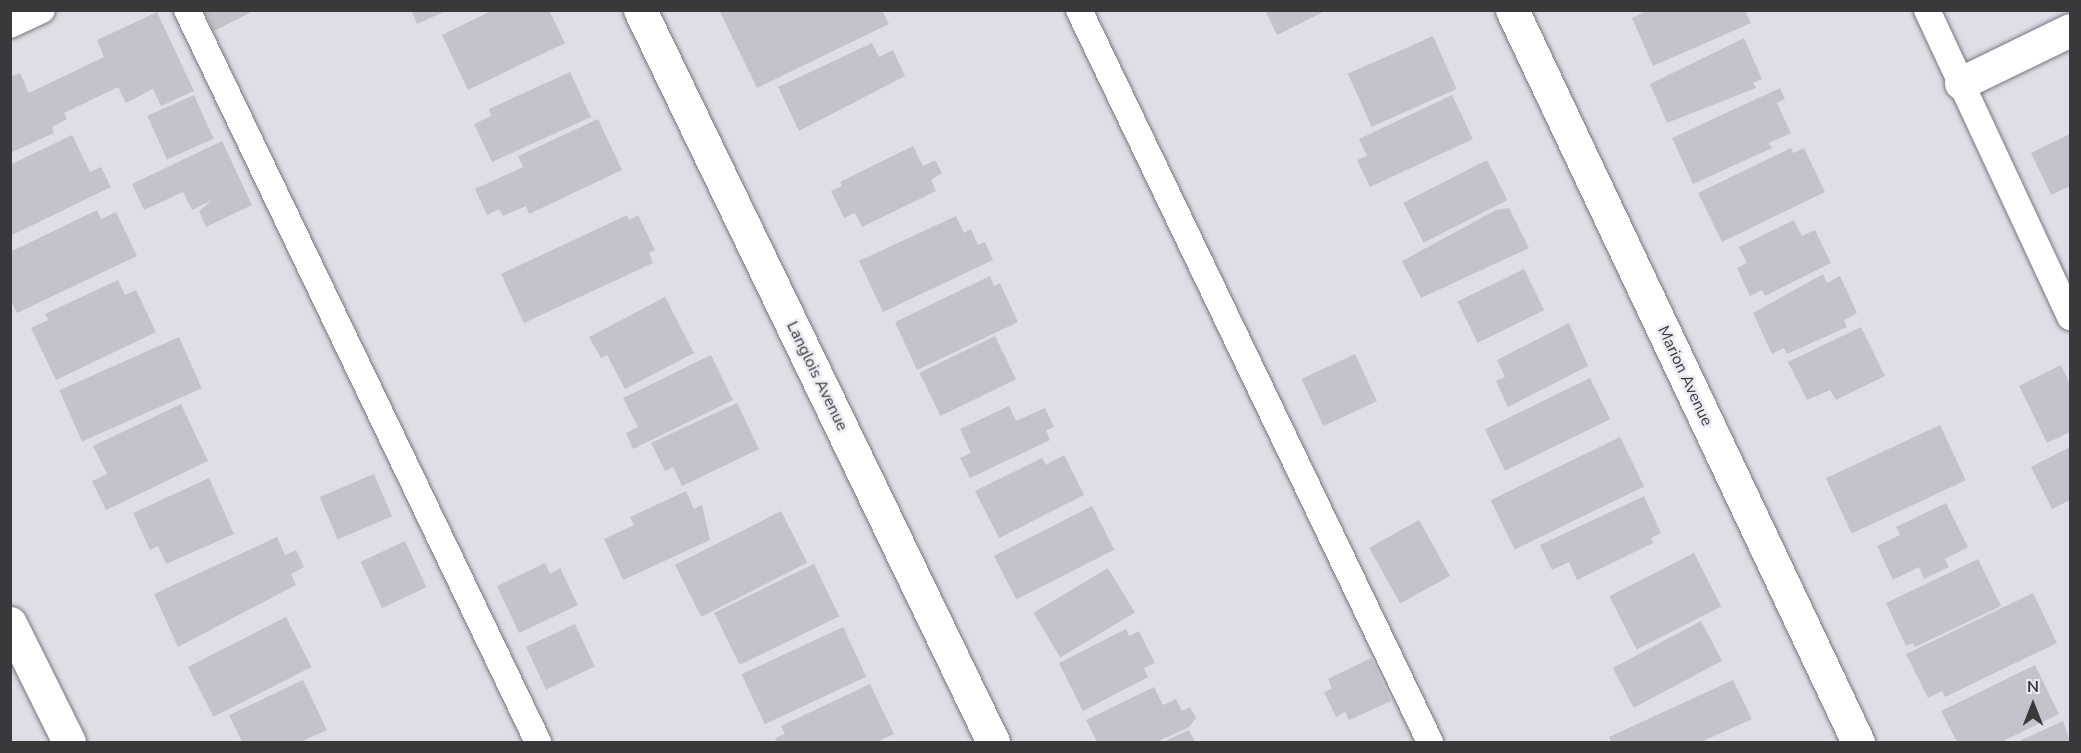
<!DOCTYPE html>
<html>
<head>
<meta charset="utf-8">
<style>
  body { margin:0 }
  #map { position:relative; width:2081px; height:753px; overflow:hidden; background:#dfdee7; font-family:"Nunito Sans",sans-serif }
  div>[style] { position:absolute }
  [style*='--x'] { left:calc(var(--x)*1px); top:calc(var(--y)*1px); width:calc(var(--w)*1px); rotate:calc(var(--a)*1deg) }
  .building>* { inset:0; background:#c4c3cb; transform-origin:0 0 }
  .roads { filter:drop-shadow(0 0 2px #77767e) drop-shadow(0 0 2px #77767e) }
  .lane>* { height:26px; margin:-13px; padding:0 13px; transform-origin:13px; border-radius:13px; background:#fff }
  .street>* { height:33px; margin:-16.5px; padding:0 16.5px; transform-origin:16.5px; border-radius:16.5px; background:#fff }
  .secondary>* { height:33px; margin:-16.5px; padding:0 16.5px; transform-origin:16.5px; border-radius:16.5px; background:#fff }
  span { translate:-50% -50%; white-space:nowrap; text-align:center; line-height:1.15; -webkit-text-stroke:5px #ecebf4; paint-order:stroke }
  .street-label { font-size:16px; color:#39393c }
  .frame { position:absolute; inset:0; border:12px solid #39393c; pointer-events:none }
  .north { position:absolute; left:2003px; top:675px; width:60px; height:60px; -webkit-text-stroke:4px #ecebf4; paint-order:stroke; rotate:0deg; font-size:16px; font-weight:700; line-height:24px; text-align:center; color:#39393c }
  .north::after { content:''; display:block; margin:auto; width:21px; height:27px; background:#39393c; clip-path:polygon(50% 0,100% 100%,50% 72%,0 100%) }
</style>
</head>
<body>
<div id="map">
  <div class="building">
    <div style="clip-path:polygon(204px 10px,255px 10px,214px 31px)"></div>
    <div style="clip-path:polygon(411px 10px,448px 10px,417px 24px)"></div>
    <div style="clip-path:polygon(493px 10px,549px 10px,565px 43px,468px 90px,442px 35px)"></div>
    <div style="clip-path:polygon(719px 10px,882px 10px,889px 24px,757px 88px)"></div>
    <div style="clip-path:polygon(1265px 10px,1327px 10px,1277px 35px)"></div>
    <div style="clip-path:polygon(1648px 10px,1745px 10px,1751px 23px,1653px 66px,1632px 18px)"></div>
    <div style="clip-path:polygon(157px 12px,194px 91px,161px 106px,153px 89px,126px 103px,118px 87px,64px 113px,67px 119px,52px 127px,54px 133px,10px 153px,10px 77px,20px 73px,29px 93px,104px 57px,97px 40px)"></div>
    <div style="left:1433px;top:36px;width:58px;height:93px;rotate:66deg"></div>
    <div style="clip-path:polygon(1744px 38px,1762px 79px,1753px 83px,1756px 88px,1667px 123px,1650px 84px)"></div>
    <div style="clip-path:polygon(872px 43px,879px 57px,893px 50px,905px 76px,799px 131px,778px 87px)"></div>
    <div style="clip-path:polygon(570px 72px,591px 117px,492px 162px,474px 124px,491px 116px,489px 109px)"></div>
    <div style="clip-path:polygon(1780px 88px,1785px 99px,1777px 103px,1791px 133px,1769px 143px,1772px 148px,1693px 184px,1672px 138px)"></div>
    <div style="left:194px;top:95px;width:48px;height:51px;rotate:66deg"></div>
    <div style="clip-path:polygon(1452px 95px,1473px 139px,1370px 187px,1357px 160px,1367px 156px,1359px 139px)"></div>
    <div style="clip-path:polygon(598px 119px,622px 170px,529px 214px,526px 206px,503px 216px,499px 209px,487px 215px,475px 189px,523px 167px,518px 156px)"></div>
    <div style="clip-path:polygon(2070px 134px,2070px 186px,2051px 195px,2031px 153px)"></div>
    <div style="clip-path:polygon(72px 135px,90px 172px,101px 167px,111px 187px,10px 236px,10px 165px)"></div>
    <div style="clip-path:polygon(222px 141px,252px 205px,206px 227px,199px 211px,212px 200px,192px 210px,183px 192px,144px 210px,132px 184px)"></div>
    <div style="clip-path:polygon(913px 146px,923px 166px,935px 160px,942px 173px,931px 180px,936px 191px,862px 227px,855px 213px,844px 218px,831px 191px,842px 186px,840px 182px)"></div>
    <div style="clip-path:polygon(1791px 148px,1793px 153px,1804px 148px,1825px 192px,1722px 242px,1698px 193px)"></div>
    <div style="left:1487px;top:160px;width:45px;height:94px;rotate:63deg"></div>
    <div style="clip-path:polygon(1509px 208px,1529px 248px,1421px 298px,1402px 261px,1496px 210px)"></div>
    <div style="clip-path:polygon(97px 210px,101px 219px,116px 212px,137px 256px,17px 313px,10px 299px,10px 252px)"></div>
    <div style="clip-path:polygon(627px 215px,629px 220px,638px 215px,655px 250px,649px 253px,653px 263px,524px 323px,501px 274px)"></div>
    <div style="clip-path:polygon(956px 216px,964px 233px,971px 229px,978px 245px,985px 242px,993px 260px,883px 312px,859px 261px)"></div>
    <div style="clip-path:polygon(1794px 220px,1802px 236px,1815px 230px,1831px 263px,1765px 296px,1762px 290px,1750px 296px,1737px 268px,1747px 263px,1739px 247px)"></div>
    <div style="left:1524px;top:269px;width:46px;height:74px;rotate:64deg"></div>
    <div style="clip-path:polygon(1823px 274px,1827px 283px,1840px 276px,1857px 313px,1844px 320px,1847px 327px,1787px 354px,1784px 348px,1772px 354px,1753px 313px)"></div>
    <div style="clip-path:polygon(990px 276px,994px 286px,1000px 283px,1018px 322px,917px 370px,895px 322px)"></div>
    <div style="clip-path:polygon(118px 280px,125px 295px,136px 290px,156px 332px,56px 380px,31px 328px,48px 320px,45px 314px)"></div>
    <div style="clip-path:polygon(665px 297px,694px 353px,625px 389px,607px 355px,601px 358px,589px 337px)"></div>
    <div style="clip-path:polygon(1569px 323px,1588px 366px,1508px 407px,1496px 381px,1505px 377px,1497px 360px)"></div>
    <div style="clip-path:polygon(1861px 327px,1885px 376px,1836px 400px,1830px 390px,1807px 400px,1788px 362px)"></div>
    <div style="left:995px;top:336px;width:48px;height:84px;rotate:64deg"></div>
    <div style="left:179px;top:337px;width:56px;height:131px;rotate:66deg"></div>
    <div style="left:1355px;top:354px;width:52px;height:59px;rotate:65deg"></div>
    <div style="clip-path:polygon(711px 355px,733px 400px,633px 449px,626px 433px,638px 427px,623px 398px)"></div>
    <div style="clip-path:polygon(2061px 365px,2070px 384px,2070px 432px,2047px 443px,2019px 386px)"></div>
    <div style="left:1590px;top:378px;width:46px;height:117px;rotate:64deg"></div>
    <div style="clip-path:polygon(737px 403px,759px 449px,682px 486px,673px 467px,665px 471px,651px 443px)"></div>
    <div style="clip-path:polygon(181px 404px,208px 461px,106px 510px,92px 481px,107px 474px,93px 446px)"></div>
    <div style="clip-path:polygon(1009px 406px,1016px 421px,1045px 408px,1054px 427px,1046px 430px,1050px 440px,970px 478px,960px 458px,971px 453px,960px 429px)"></div>
    <div style="left:1940px;top:425px;width:61px;height:126px;rotate:65deg"></div>
    <div style="left:1620px;top:437px;width:55px;height:144px;rotate:64deg"></div>
    <div style="clip-path:polygon(2070px 447px,2070px 500px,2052px 509px,2031px 467px)"></div>
    <div style="clip-path:polygon(1064px 455px,1084px 495px,999px 538px,975px 491px,1042px 458px,1046px 465px)"></div>
    <div style="left:374px;top:474px;width:46px;height:59px;rotate:67deg"></div>
    <div style="clip-path:polygon(209px 478px,234px 534px,166px 564px,158px 546px,150px 550px,133px 513px)"></div>
    <div style="clip-path:polygon(686px 491px,694px 509px,702px 505px,710px 540px,623px 580px,604px 539px,634px 525px,630px 517px)"></div>
    <div style="clip-path:polygon(1644px 496px,1661px 533px,1651px 538px,1653px 543px,1577px 580px,1569px 562px,1552px 570px,1540px 545px)"></div>
    <div style="clip-path:polygon(1946px 503px,1968px 547px,1945px 559px,1949px 567px,1924px 579px,1919px 567px,1893px 580px,1877px 546px,1900px 535px,1896px 527px)"></div>
    <div style="left:1092px;top:506px;width:49px;height:110px;rotate:63deg"></div>
    <div style="left:781px;top:511px;width:58px;height:119px;rotate:63deg"></div>
    <div style="left:1419px;top:520px;width:64px;height:57px;rotate:61deg"></div>
    <div style="clip-path:polygon(277px 537px,285px 555px,296px 550px,304px 567px,291px 574px,296px 585px,178px 647px,154px 594px)"></div>
    <div style="left:405px;top:541px;width:51px;height:49px;rotate:65deg"></div>
    <div style="left:1694px;top:553px;width:60px;height:95px;rotate:63deg"></div>
    <div style="clip-path:polygon(1978px 559px,2001px 606px,1915px 647px,1913px 643px,1906px 646px,1886px 603px)"></div>
    <div style="clip-path:polygon(545px 563px,550px 574px,560px 568px,578px 605px,519px 633px,497px 586px)"></div>
    <div style="left:814px;top:564px;width:58px;height:111px;rotate:64deg"></div>
    <div style="left:1108px;top:568px;width:52px;height:87px;rotate:59deg"></div>
    <div style="clip-path:polygon(2033px 593px,2057px 643px,1945px 697px,1942px 691px,1928px 698px,1906px 654px)"></div>
    <div style="left:286px;top:617px;width:56px;height:110px;rotate:63deg"></div>
    <div style="left:1701px;top:621px;width:45px;height:100px;rotate:62deg"></div>
    <div style="left:575px;top:624px;width:47px;height:54px;rotate:65deg"></div>
    <div style="left:843px;top:627px;width:55px;height:112px;rotate:65deg"></div>
    <div style="clip-path:polygon(1126px 629px,1129px 636px,1139px 631px,1155px 663px,1144px 668px,1148px 677px,1083px 711px,1059px 663px)"></div>
    <div style="clip-path:polygon(1371px 658px,1391px 701px,1349px 720px,1345px 712px,1336px 717px,1324px 692px,1332px 689px,1328px 679px)"></div>
    <div style="clip-path:polygon(2035px 665px,2059px 714px,2001px 742px,1957px 742px,1941px 711px)"></div>
    <div style="clip-path:polygon(303px 680px,327px 730px,300px 742px,242px 742px,229px 715px)"></div>
    <div style="clip-path:polygon(1733px 680px,1752px 719px,1701px 742px,1611px 742px,1609px 737px)"></div>
    <div style="clip-path:polygon(870px 684px,894px 734px,877px 742px,777px 742px,775px 738px,785px 734px,781px 726px)"></div>
    <div style="clip-path:polygon(1154px 687px,1163px 705px,1176px 699px,1182px 711px,1190px 707px,1196px 718px,1189px 727px,1157px 742px,1097px 742px,1086px 720px)"></div>
    <div style="clip-path:polygon(2063px 721px,2070px 742px,2017px 742px)"></div>
    <div style="clip-path:polygon(1189px 730px,1195px 742px,1163px 742px)"></div>
  </div>
  <div class="roads">
    <div class="lane">
      <div style="--x:187;--y:10;--w:812;--a:64.38"></div>
      <div style="--x:1079;--y:10;--w:812;--a:64.38"></div>
      <div style="--x:1927;--y:10;--w:339;--a:65"></div>
      <div style="--x:10;--y:25;--w:35;--a:-25"></div>
    </div>
    <div class="street">
      <div style="--x:640;--y:10;--w:813;--a:64.25"></div>
      <div style="--x:1512;--y:10;--w:810;--a:64.7"></div>
      <div style="--x:1961;--y:83;--w:121;--a:-25.9"></div>
    </div>
    <div class="secondary">
      <div style="--x:10;--y:623;--w:133;--a:63.6"></div>
    </div>
  </div>
  <div class="street-label">
    <span style="left:817px;top:376px;rotate:64deg">Langlois Avenue</span>
    <span style="left:1685px;top:376px;rotate:65deg">Marion Avenue</span>
  </div>
  <div class="frame"></div>
  <div class="north">N</div>
</div>
</body>
</html>
